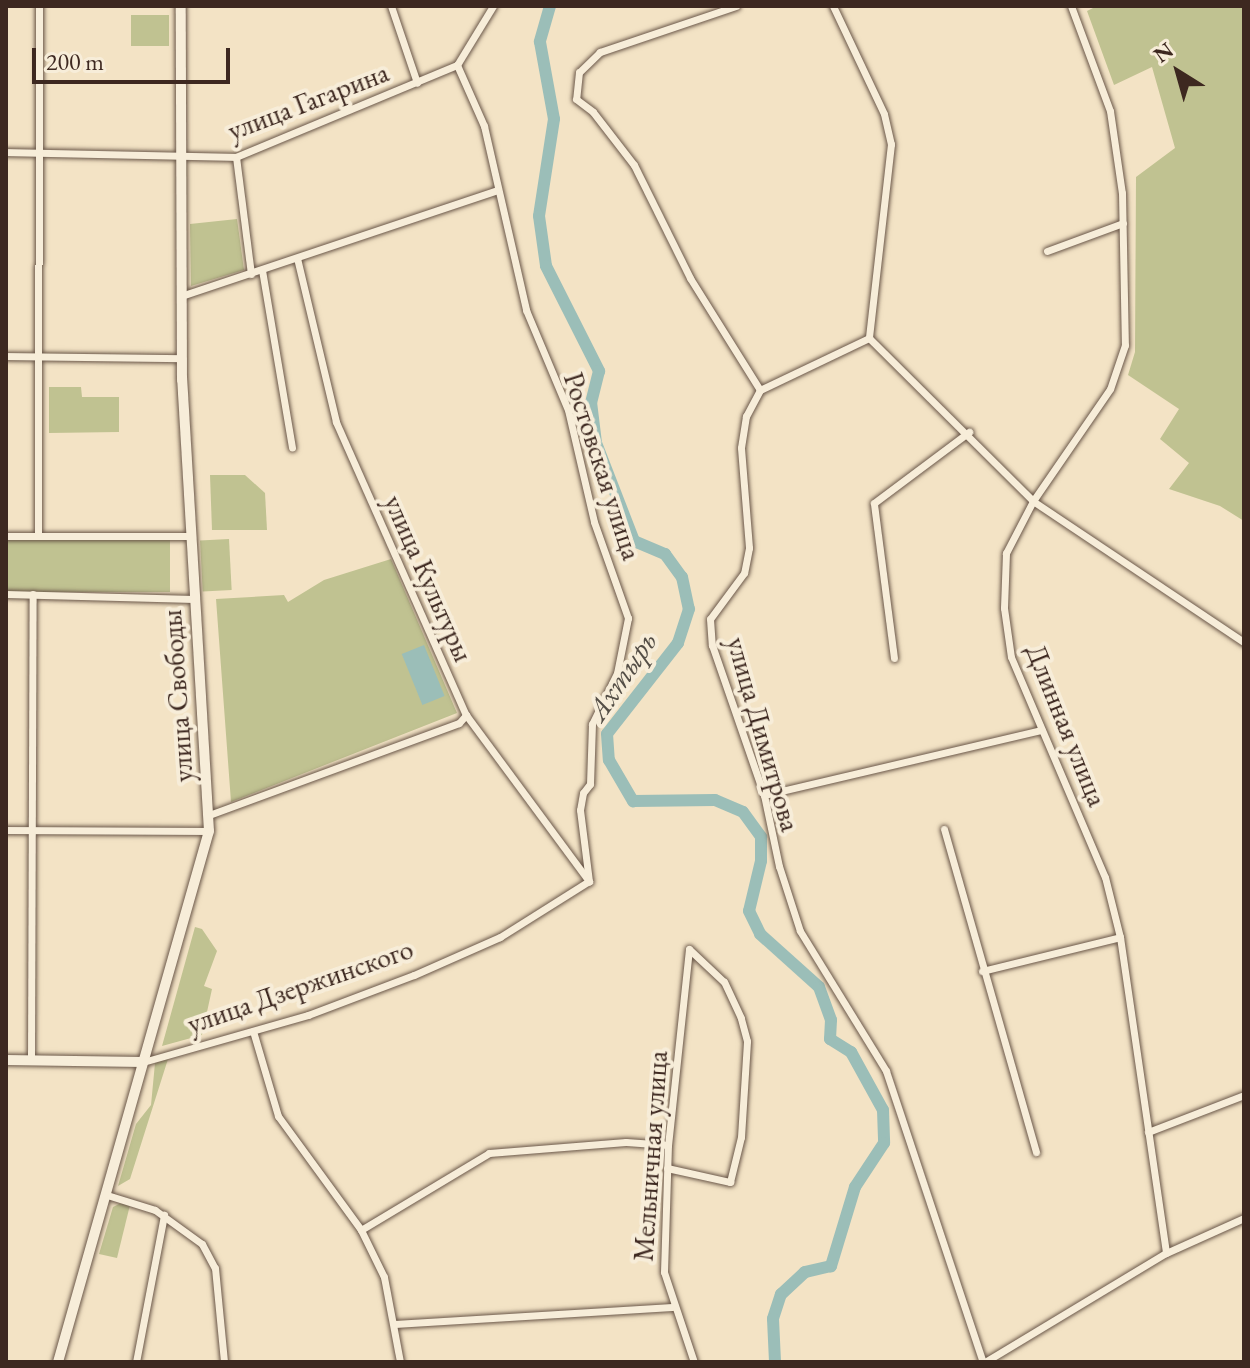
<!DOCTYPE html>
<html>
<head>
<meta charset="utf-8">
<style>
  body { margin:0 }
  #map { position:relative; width:1250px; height:1368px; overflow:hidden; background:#f3e3c5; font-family:"EB Garamond",serif }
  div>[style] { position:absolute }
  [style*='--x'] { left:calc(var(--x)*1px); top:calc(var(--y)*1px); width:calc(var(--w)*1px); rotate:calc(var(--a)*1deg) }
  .green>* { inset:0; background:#c0c291; transform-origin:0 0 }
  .water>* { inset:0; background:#9bbeb8; transform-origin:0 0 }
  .river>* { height:12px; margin:-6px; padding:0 6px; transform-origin:6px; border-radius:6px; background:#9bbeb8 }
  .roads { filter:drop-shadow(0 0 2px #6a5749) drop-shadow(0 0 2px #6a5749) }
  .street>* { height:7px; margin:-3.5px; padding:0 3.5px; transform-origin:3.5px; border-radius:3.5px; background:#f7edd9 }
  .secondary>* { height:10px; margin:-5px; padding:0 5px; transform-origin:5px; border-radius:5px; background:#f7edd9 }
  span { translate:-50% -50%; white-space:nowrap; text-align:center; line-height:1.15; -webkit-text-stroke:8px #f7edd9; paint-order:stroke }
  .street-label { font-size:28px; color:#3d2820 }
  .water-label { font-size:30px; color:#544e46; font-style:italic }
  .frame { position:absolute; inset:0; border:8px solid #3d2820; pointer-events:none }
  .north { position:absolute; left:1138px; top:32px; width:80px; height:80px; -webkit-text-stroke:6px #f7edd9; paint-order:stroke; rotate:323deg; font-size:22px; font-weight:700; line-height:32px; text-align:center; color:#3d2820 }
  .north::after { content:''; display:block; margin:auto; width:28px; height:36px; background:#3d2820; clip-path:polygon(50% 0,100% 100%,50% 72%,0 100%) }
  .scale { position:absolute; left:32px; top:48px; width:198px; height:36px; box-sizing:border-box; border:4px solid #3d2820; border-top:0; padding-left:10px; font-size:24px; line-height:28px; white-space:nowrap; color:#3d2820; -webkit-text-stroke:6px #f7edd9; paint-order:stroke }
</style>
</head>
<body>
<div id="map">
  <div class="green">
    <div style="clip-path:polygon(1097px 6px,1244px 6px,1244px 521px,1220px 506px,1169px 489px,1189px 463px,1160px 439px,1179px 409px,1128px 375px,1135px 352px,1136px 177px,1175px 148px,1152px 67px,1114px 85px,1087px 11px)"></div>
    <div style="left:131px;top:15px;width:38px;height:31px"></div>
    <div style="clip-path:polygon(237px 219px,244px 270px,191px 286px,190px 224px)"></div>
    <div style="clip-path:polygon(49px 387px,81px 387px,82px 397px,119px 397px,119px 432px,49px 433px)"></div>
    <div style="clip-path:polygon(210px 475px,245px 475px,265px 493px,267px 530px,212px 530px)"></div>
    <div style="left:229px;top:539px;width:51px;height:29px;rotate:87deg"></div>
    <div style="left:6px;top:540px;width:164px;height:52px"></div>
    <div style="clip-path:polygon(391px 559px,457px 713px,231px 802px,216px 599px,284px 595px,288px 602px,324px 580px)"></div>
    <div style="clip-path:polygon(195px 927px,202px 929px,217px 951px,204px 986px,212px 989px,202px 1035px,162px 1046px)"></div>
    <div style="clip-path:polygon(168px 1059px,130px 1179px,118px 1186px,136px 1124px,151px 1105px,155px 1063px)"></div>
    <div style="clip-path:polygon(121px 1203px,130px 1205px,117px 1258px,99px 1254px,113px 1207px)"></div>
  </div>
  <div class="water">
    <div style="left:424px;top:645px;width:55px;height:24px;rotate:68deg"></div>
  </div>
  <div class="river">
    <div style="--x:550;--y:6;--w:37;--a:106"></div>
    <div style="--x:540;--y:42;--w:78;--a:79.7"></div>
    <div style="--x:554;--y:119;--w:98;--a:98.8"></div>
    <div style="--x:539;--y:216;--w:50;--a:82"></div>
    <div style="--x:546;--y:266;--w:118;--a:63.2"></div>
    <div style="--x:599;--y:371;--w:32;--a:104"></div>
    <div style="--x:591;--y:402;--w:41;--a:83"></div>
    <div style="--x:596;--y:443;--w:105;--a:68.8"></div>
    <div style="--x:634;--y:541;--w:34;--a:23"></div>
    <div style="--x:665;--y:554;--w:29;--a:54"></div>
    <div style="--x:682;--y:577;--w:33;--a:78"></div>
    <div style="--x:689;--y:609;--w:36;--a:108"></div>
    <div style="--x:678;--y:643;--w:115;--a:128"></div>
    <div style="--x:607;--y:734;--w:26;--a:86"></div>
    <div style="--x:609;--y:760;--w:48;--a:59.7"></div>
    <div style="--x:633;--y:801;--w:82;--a:-0.7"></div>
    <div style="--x:715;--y:800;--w:30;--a:23"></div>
    <div style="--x:743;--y:812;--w:31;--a:54"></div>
    <div style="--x:761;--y:837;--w:24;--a:90"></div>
    <div style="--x:761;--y:861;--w:51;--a:103.5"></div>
    <div style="--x:749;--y:911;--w:25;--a:64"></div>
    <div style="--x:760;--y:934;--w:79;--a:41.9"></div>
    <div style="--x:819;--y:987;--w:35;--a:70"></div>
    <div style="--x:831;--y:1020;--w:19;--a:93"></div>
    <div style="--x:830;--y:1039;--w:25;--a:32"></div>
    <div style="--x:851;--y:1052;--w:66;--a:61.1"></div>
    <div style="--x:883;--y:1110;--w:33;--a:88"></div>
    <div style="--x:884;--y:1143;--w:53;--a:123.4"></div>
    <div style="--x:855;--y:1187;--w:83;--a:106.9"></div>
    <div style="--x:831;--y:1266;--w:27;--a:167"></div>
    <div style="--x:805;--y:1272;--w:33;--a:137"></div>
    <div style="--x:781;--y:1294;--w:26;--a:108"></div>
    <div style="--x:773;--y:1319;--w:43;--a:87.3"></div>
  </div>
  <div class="roads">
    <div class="street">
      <div style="--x:391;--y:6;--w:81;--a:71.3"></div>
      <div style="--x:736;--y:6;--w:144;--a:161.3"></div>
      <div style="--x:600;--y:52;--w:29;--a:136"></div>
      <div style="--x:579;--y:72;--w:27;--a:96"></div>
      <div style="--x:576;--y:99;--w:21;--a:37"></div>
      <div style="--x:593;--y:112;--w:67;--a:52.3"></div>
      <div style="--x:634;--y:165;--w:126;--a:63.6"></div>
      <div style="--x:690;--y:278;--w:132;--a:58"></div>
      <div style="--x:760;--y:390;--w:30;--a:118"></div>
      <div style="--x:746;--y:416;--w:32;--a:99"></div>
      <div style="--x:741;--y:448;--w:100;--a:85.4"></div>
      <div style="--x:749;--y:548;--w:25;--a:101"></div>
      <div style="--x:744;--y:573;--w:57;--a:126.5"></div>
      <div style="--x:710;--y:619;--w:26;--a:86"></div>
      <div style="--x:712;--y:645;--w:159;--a:70.9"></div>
      <div style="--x:764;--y:795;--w:73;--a:78.1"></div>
      <div style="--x:779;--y:866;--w:68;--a:72.1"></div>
      <div style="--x:800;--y:931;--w:164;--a:58.4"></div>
      <div style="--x:886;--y:1071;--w:307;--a:71.6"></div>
      <div style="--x:833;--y:6;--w:119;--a:64.7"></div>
      <div style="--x:884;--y:114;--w:31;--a:77"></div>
      <div style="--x:891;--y:144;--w:195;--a:96.5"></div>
      <div style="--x:869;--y:338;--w:231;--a:44.8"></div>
      <div style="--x:1033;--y:501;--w:254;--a:33.8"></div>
      <div style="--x:1071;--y:6;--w:112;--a:69.6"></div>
      <div style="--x:1110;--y:111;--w:83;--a:81.7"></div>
      <div style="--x:1122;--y:193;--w:152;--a:88.9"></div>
      <div style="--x:1125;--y:345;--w:46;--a:108.8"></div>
      <div style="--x:1110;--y:389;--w:136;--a:124.5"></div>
      <div style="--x:1033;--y:501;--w:59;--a:117.4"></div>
      <div style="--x:1006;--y:553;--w:55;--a:92.1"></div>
      <div style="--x:1004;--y:608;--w:49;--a:81.9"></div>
      <div style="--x:1011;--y:657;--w:239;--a:66.9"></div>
      <div style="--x:1105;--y:877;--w:62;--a:76"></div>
      <div style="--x:1120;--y:937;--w:319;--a:81.7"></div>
      <div style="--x:457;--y:65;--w:67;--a:66.1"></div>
      <div style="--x:484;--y:126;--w:189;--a:77.1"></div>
      <div style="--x:526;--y:310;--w:108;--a:67.2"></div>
      <div style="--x:568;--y:410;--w:115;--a:76.9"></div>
      <div style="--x:594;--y:522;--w:102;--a:70.5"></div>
      <div style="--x:628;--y:618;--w:56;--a:101.3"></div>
      <div style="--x:617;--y:673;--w:57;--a:116.1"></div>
      <div style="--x:592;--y:724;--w:60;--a:91.9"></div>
      <div style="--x:590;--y:784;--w:11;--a:128"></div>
      <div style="--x:583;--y:793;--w:17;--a:100"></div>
      <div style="--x:580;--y:810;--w:72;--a:82.8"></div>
      <div style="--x:6;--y:152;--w:230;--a:1.2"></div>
      <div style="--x:236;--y:157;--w:239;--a:-22.6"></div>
      <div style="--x:457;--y:65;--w:69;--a:-58.6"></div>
      <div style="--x:236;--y:157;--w:118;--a:82.7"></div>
      <div style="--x:1047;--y:251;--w:81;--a:-20.2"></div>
      <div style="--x:297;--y:258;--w:169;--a:76.6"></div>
      <div style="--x:336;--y:422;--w:321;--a:66.1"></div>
      <div style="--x:466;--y:715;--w:207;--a:53.5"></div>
      <div style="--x:262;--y:270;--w:180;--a:80.4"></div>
      <div style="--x:181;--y:296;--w:334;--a:-18.5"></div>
      <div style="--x:6;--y:356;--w:176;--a:0.7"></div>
      <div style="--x:760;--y:390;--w:121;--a:-25.5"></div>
      <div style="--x:6;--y:536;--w:185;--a:0"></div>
      <div style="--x:38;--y:536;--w:530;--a:-89.89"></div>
      <div style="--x:6;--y:594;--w:188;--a:1.5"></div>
      <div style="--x:894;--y:658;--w:156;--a:-97.4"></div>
      <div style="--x:874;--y:503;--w:119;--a:-36.8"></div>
      <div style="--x:764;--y:795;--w:285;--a:-13.2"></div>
      <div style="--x:209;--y:815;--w:266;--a:-20.2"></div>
      <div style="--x:459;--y:723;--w:11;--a:-49"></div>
      <div style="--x:944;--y:829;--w:336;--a:74.1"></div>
      <div style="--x:6;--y:830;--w:203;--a:0.3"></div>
      <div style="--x:689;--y:949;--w:197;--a:96.1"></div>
      <div style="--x:668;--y:1145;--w:127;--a:91.8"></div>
      <div style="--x:664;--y:1272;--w:95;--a:71.6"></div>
      <div style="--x:982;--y:971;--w:142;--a:-13.8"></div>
      <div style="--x:253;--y:1031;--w:89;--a:73.6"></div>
      <div style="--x:278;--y:1116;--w:141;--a:53.9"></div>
      <div style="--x:361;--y:1230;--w:52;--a:63.9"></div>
      <div style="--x:384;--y:1277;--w:86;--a:79.3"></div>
      <div style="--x:31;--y:1060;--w:466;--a:-89.8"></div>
      <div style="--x:143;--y:1062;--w:172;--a:-15.9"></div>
      <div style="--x:308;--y:1015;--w:113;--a:-20.7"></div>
      <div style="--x:414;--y:975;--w:94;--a:-23.8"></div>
      <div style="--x:500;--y:937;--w:105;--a:-32.2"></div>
      <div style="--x:1148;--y:1132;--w:103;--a:-21.1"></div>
      <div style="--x:667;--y:1168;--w:65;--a:12.5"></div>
      <div style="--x:730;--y:1182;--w:46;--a:-76.3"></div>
      <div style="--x:741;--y:1137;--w:96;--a:-86.4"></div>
      <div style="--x:747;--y:1041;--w:24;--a:-105"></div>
      <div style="--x:741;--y:1018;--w:40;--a:-115"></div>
      <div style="--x:724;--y:982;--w:48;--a:-136.7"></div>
      <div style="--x:107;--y:1195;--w:50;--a:17.4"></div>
      <div style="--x:155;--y:1210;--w:58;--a:35.9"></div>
      <div style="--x:202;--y:1244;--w:27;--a:62"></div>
      <div style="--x:215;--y:1268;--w:94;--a:84.5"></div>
      <div style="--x:361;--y:1230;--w:149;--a:-31"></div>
      <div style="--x:489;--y:1153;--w:137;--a:-4.6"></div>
      <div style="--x:626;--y:1142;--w:42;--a:4.1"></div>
      <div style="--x:394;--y:1324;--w:279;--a:-3.5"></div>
      <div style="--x:136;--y:1362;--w:150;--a:-79.2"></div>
      <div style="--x:985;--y:1362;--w:211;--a:-31.1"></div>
      <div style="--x:1166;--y:1253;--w:85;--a:-24.2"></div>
    </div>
    <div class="secondary">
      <div style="--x:6;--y:1060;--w:137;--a:0.8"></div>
      <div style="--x:58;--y:1362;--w:552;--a:-74.13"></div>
      <div style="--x:209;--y:831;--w:452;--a:-93.4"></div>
      <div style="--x:182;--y:380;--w:374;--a:-90.2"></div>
    </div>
  </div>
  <div class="street-label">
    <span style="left:308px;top:101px;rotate:-21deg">улица Гагарина</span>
    <span style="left:603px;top:466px;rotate:72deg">Ростовская улица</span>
    <span style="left:429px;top:578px;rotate:66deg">улица Культуры</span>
    <span style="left:177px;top:696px;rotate:-94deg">улица Свободы</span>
    <span style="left:1067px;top:725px;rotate:68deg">Длинная улица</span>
    <span style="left:764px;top:734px;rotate:74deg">улица Димитрова</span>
    <span style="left:300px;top:986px;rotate:-19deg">улица Дзержинского</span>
    <span style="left:650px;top:1156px;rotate:-86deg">Мельничная улица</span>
  </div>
  <div class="water-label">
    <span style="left:622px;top:676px;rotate:-56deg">Ахтырь</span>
  </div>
  <div class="frame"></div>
  <div class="north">N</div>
  <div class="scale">200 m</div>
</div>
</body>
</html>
